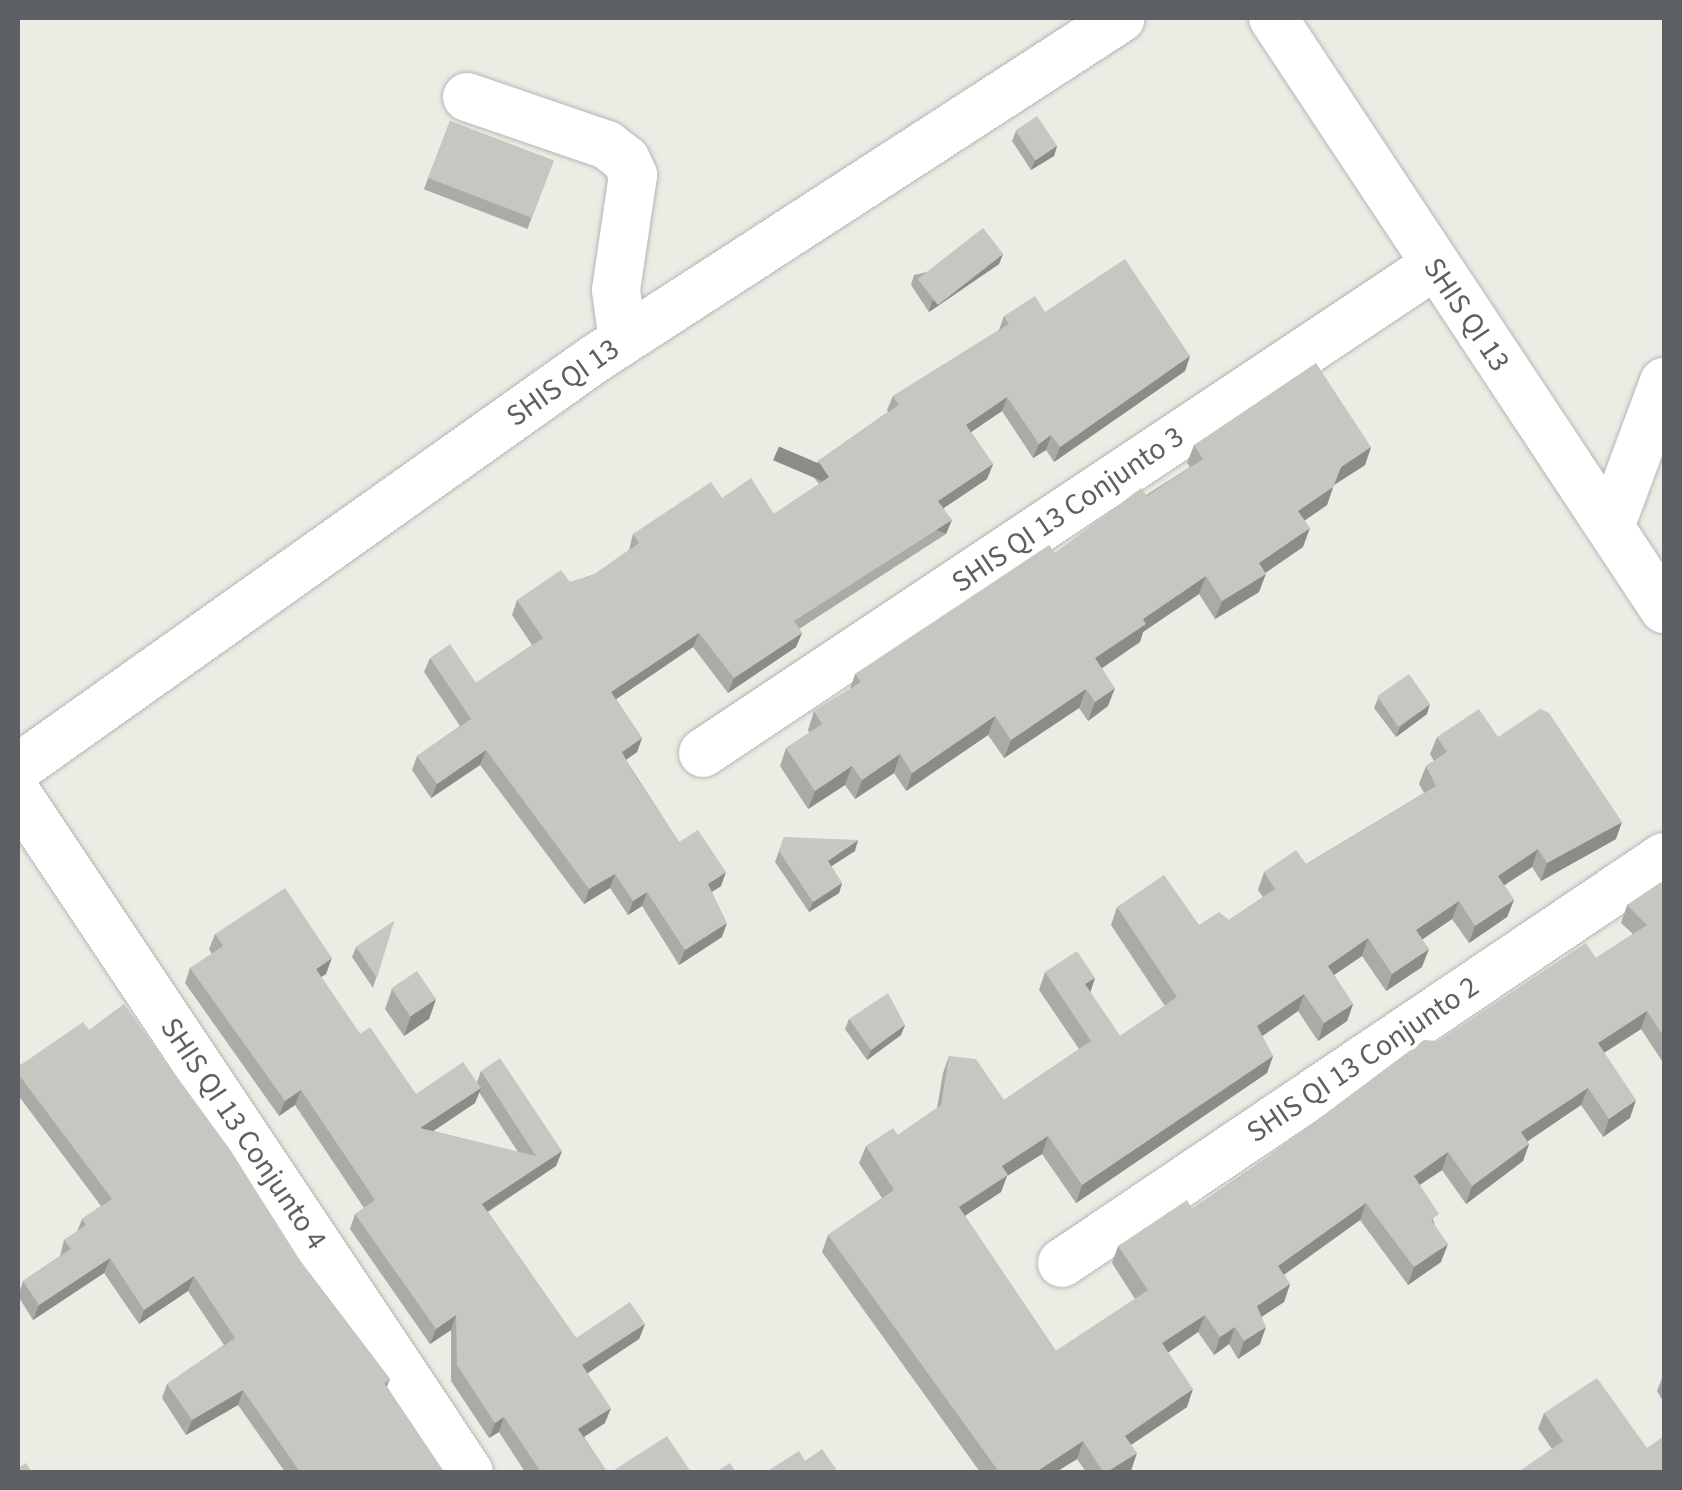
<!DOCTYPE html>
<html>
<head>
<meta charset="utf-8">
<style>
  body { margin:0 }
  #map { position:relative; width:1682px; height:1490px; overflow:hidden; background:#edece4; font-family:"Source Sans 3",sans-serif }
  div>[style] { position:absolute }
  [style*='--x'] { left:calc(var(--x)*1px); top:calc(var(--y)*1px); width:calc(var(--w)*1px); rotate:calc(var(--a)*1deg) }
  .roads { filter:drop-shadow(0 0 2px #b5b6ba) drop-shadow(0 0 2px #b5b6ba) }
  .minor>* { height:48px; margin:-24px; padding:0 24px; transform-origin:24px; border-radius:24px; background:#fff }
  .wall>* { inset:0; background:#acaaa6; transform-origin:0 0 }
  .shaded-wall>* { inset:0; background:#8c8b87; transform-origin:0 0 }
  .building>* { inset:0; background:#c8c6c1; transform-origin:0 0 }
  span { translate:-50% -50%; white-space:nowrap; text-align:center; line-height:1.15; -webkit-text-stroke:8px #fff; paint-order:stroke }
  .street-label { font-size:30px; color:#5c5f63 }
  .frame { position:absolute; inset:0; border:20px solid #5c5f63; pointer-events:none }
</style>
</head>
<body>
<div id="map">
  <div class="roads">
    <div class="minor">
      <div style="--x:1273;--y:18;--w:709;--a:56.51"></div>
      <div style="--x:467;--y:97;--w:148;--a:18.9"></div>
      <div style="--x:607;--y:145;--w:24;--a:38"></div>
      <div style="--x:626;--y:160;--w:17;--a:65"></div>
      <div style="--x:633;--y:175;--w:116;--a:98.4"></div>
      <div style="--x:616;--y:290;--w:51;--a:82.2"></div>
      <div style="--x:1610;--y:527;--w:155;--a:-69.6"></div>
      <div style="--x:703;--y:753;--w:876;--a:-33.69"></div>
      <div style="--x:18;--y:768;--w:709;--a:-35.35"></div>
      <div style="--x:596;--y:358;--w:625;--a:-32.93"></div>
      <div style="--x:18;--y:795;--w:813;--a:56.33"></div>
      <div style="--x:1062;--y:1263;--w:726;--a:-34"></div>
    </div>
  </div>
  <div class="wall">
    <div style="left:450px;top:121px;width:111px;height:73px;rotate:21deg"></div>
    <div style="clip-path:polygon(1016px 131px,1057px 146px,1054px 156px,1031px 170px,1012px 141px)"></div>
    <div style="clip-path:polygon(1003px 254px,999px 264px,929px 312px,911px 285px,914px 275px)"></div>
    <div style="clip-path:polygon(1045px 312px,1190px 356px,1185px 371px,1054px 462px,1046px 450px,1033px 458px,1002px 411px,971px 432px,993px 464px,987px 479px,944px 508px,946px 534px,799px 629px,802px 633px,796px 647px,728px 693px,693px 647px,616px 699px,642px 738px,637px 752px,626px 760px,679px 842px,721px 886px,712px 892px,722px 937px,679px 965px,642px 906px,628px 915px,610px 888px,584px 904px,480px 765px,431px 798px,412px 770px,417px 756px,460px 726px,424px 672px,430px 658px,476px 683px,532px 645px,512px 615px,517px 600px,595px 574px,629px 550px,633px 534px,722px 498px,774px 514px,819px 484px,812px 475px,818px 461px,888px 412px,887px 410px,893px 396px,999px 330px,1004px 316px)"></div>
    <div style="clip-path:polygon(1194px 445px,1371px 447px,1365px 465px,1334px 485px,1327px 505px,1305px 520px,1303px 547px,1265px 573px,1259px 592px,1215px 619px,1199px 594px,1143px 632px,1140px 642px,1102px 668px,1108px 706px,1088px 721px,1079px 708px,1004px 758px,988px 735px,906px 791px,894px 773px,855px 799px,845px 785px,808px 809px,780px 766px,786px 748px,809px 733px,808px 730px,814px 711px,850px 689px,855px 674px,1055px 553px,1190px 467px,1187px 463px)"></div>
    <div style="clip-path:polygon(1378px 698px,1427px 714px,1396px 737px,1374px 708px)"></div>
    <div style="clip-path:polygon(1437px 737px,1498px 737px,1616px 839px,1541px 881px,1532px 867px,1504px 885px,1514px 900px,1507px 917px,1469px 943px,1452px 919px,1422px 939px,1422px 967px,1386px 991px,1362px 956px,1334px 975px,1353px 1004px,1347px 1021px,1318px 1041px,1298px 1011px,1262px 1036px,1273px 1056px,1267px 1073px,1076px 1203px,1042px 1154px,1007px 1176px,1001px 1192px,965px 1216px,1056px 1351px,1135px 1299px,1112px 1263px,1118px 1246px,1192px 1209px,1438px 1041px,1596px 958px,1633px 934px,1621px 923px,1627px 905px,1664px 887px,1664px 1059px,1662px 1061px,1641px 1029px,1604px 1053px,1630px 1118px,1603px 1137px,1581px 1105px,1527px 1141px,1529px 1144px,1523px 1161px,1466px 1204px,1442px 1170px,1420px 1185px,1435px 1225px,1441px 1262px,1408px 1285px,1360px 1220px,1284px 1275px,1290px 1284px,1284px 1302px,1262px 1316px,1260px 1344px,1238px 1359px,1229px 1344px,1214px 1355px,1198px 1332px,1168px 1352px,1187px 1407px,1131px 1445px,1131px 1471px,1128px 1472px,1086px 1472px,1077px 1459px,1056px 1472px,980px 1472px,822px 1252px,828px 1235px,882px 1198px,859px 1163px,866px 1146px,898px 1135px,937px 1108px,943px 1073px,949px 1056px,1004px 1100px,1079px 1049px,1039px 990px,1045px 972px,1095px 978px,1090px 992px,1120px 1036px,1165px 1006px,1111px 925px,1117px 907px,1199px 925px,1229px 920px,1263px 897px,1258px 890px,1264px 872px,1306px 864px,1424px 793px,1419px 784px,1426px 766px,1434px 761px,1430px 754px)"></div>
    <div style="clip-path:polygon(784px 837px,855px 851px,831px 866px,842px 883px,839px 893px,809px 912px,775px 862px)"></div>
    <div style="clip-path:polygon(394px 921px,373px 988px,352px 957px,356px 947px)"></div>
    <div style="clip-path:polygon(evenodd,215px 934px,326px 974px,321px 977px,360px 1034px,416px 1094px,477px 1082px,481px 1071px,562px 1151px,556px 1166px,488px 1212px,576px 1338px,645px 1324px,639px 1339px,587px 1373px,605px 1423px,584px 1437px,607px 1472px,525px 1472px,499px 1432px,489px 1438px,451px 1381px,451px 1330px,430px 1344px,350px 1229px,355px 1214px,364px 1208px,295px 1105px,279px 1116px,185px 983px,190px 968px,212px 954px,209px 949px,215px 934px,479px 1092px,518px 1152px,433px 1131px,475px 1103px,479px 1092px)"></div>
    <div style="clip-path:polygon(392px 989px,436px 999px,429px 1019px,404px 1036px,385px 1009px)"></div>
    <div style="clip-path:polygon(849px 1019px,905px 1025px,901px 1035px,867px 1060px,845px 1029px)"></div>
    <div style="clip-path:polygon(89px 1030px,301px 1262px,390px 1379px,387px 1387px,444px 1472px,285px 1472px,238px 1405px,186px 1435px,162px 1398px,167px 1384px,224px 1345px,188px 1291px,139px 1324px,104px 1273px,33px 1320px,18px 1296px,23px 1281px,60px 1256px,64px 1240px,77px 1232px,82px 1219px,101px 1206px,18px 1095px,18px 1070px,19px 1066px)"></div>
    <div style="clip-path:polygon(1664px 1373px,1664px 1403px,1657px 1391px)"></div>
    <div style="clip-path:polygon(1544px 1413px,1647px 1448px,1664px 1472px,1552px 1449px,1538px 1429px)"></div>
  </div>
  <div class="shaded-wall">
    <div style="clip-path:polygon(1057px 146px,1054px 156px,1031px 170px,1035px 160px)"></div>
    <div style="clip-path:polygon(1003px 254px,999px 264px,929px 312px,932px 302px)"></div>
    <div style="clip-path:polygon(1190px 356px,1185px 371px,1054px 462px,1060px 447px)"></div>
    <div style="clip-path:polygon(1007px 397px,1002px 411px,961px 439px,966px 425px)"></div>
    <div style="clip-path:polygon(1051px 435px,1046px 450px,1033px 458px,1039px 444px)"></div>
    <div style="clip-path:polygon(1371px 447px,1365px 465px,1334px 485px,1341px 467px)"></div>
    <div style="clip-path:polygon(993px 464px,987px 479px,933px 515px,938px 501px)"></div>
    <div style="clip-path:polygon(1333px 487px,1327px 505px,1291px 530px,1298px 511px)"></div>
    <div style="left:952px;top:520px;width:15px;height:188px;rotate:113deg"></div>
    <div style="clip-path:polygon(1310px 528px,1303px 547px,1252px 582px,1259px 563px)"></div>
    <div style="clip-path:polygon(1266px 574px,1259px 592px,1215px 619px,1222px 601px)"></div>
    <div style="clip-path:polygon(1206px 576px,1199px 594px,1143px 632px,1140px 642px,1089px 677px,1095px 658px,1143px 619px)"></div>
    <div style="clip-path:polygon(699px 633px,693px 647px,606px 706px,611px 692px)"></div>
    <div style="clip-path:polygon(802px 633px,796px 647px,728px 693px,734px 678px)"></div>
    <div style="clip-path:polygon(1115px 688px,1108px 706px,1088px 721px,1095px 702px)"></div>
    <div style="clip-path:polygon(1086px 689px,1079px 708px,1004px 758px,1011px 740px)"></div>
    <div style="clip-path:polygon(1430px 704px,1427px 714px,1396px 737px,1400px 727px)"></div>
    <div style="clip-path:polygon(995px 716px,988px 735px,906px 791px,912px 773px)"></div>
    <div style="clip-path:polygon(642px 738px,637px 752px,617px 766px,622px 752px)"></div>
    <div style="clip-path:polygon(486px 750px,480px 765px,431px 798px,437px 784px)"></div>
    <div style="clip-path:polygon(900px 754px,894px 773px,855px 799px,862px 780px)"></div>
    <div style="clip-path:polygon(852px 766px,845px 785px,808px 809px,815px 791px)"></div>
    <div style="clip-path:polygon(1622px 822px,1616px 839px,1541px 881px,1547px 863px)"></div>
    <div style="clip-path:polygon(858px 840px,855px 851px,824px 871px,828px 861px)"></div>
    <div style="clip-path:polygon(1538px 849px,1532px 867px,1491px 894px,1498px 876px)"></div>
    <div style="clip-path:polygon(726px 872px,721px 886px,702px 898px,708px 884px)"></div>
    <div style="clip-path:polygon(615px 874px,610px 888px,584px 904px,589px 889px)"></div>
    <div style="clip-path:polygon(842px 883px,839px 893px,809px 912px,813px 902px)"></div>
    <div style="clip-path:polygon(647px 892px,642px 906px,628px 915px,633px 901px)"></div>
    <div style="clip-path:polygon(1514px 900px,1507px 917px,1469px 943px,1475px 926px)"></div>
    <div style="clip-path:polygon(1459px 901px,1452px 919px,1410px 948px,1416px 930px)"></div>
    <div style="clip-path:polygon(727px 923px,722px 937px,679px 965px,685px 950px)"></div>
    <div style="clip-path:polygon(1368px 938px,1362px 956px,1321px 984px,1328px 966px)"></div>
    <div style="clip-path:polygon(1429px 949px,1422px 967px,1386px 991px,1392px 974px)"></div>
    <div style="clip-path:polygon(332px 958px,326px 974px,310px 984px,316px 969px)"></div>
    <div style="clip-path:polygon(1095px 978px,1089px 996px,1085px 984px)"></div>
    <div style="clip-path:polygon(1304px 994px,1298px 1011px,1251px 1044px,1257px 1026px)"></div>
    <div style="clip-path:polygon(436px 999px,429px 1019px,404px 1036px,411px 1016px)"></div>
    <div style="clip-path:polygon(1353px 1004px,1347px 1021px,1318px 1041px,1324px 1023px)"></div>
    <div style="clip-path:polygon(1647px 1011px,1641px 1029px,1591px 1061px,1598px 1043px)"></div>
    <div style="clip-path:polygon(905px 1025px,901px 1035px,867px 1060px,871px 1050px)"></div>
    <div style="clip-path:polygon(1273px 1056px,1267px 1073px,1076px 1203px,1082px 1185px)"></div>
    <div style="clip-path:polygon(481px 1088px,475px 1103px,414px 1144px,420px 1128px)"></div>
    <div style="clip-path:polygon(1588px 1088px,1581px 1105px,1515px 1150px,1521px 1132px)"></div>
    <div style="clip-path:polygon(301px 1090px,295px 1105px,279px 1116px,285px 1101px)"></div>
    <div style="clip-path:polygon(1636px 1100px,1630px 1118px,1603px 1137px,1609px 1119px)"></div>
    <div style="clip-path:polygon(1048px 1136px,1042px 1154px,1007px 1176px,1001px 1192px,952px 1224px,959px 1207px,1002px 1166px)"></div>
    <div style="clip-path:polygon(1529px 1144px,1523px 1161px,1466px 1204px,1472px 1186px)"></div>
    <div style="clip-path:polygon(562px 1151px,556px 1166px,476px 1219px,482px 1204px)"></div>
    <div style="clip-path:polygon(1448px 1152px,1442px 1170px,1407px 1193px,1414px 1176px)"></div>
    <div style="clip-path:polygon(1366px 1203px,1360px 1220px,1272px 1283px,1278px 1266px)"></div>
    <div style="clip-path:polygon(1448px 1244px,1441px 1262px,1408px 1285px,1414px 1267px)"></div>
    <div style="clip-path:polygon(110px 1258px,104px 1273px,33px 1320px,39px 1305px)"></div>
    <div style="clip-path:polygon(194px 1276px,188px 1291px,139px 1324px,144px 1310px)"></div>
    <div style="clip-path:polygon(1290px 1284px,1284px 1302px,1251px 1324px,1257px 1306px)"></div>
    <div style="clip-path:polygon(456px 1315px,451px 1330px,430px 1344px,436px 1329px)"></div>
    <div style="clip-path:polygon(1205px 1315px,1198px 1332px,1156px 1361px,1162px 1343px)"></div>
    <div style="clip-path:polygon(645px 1324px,639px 1339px,576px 1381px,582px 1365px)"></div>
    <div style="clip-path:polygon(1235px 1327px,1229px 1344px,1214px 1355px,1220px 1337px)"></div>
    <div style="clip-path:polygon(1266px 1327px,1260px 1344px,1238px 1359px,1244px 1341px)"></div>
    <div style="clip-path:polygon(1193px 1389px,1187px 1407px,1119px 1453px,1125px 1436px)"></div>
    <div style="clip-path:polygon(243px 1390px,238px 1405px,186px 1435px,192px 1420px)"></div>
    <div style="clip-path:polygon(611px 1408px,605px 1423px,573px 1444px,578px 1429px)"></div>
    <div style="clip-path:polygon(504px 1417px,499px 1432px,489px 1438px,495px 1423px)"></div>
    <div style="clip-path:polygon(1083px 1441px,1077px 1459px,1056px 1472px,1036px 1472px)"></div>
    <div style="clip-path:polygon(1137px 1453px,1131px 1471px,1128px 1472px,1107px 1472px)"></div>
  </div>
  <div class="building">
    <div style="left:1037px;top:116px;width:36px;height:26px;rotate:56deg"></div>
    <div style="left:450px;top:121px;width:111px;height:61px;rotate:21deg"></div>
    <div style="left:983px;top:228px;width:33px;height:83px;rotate:52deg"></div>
    <div style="clip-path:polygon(1125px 259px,1190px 356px,1060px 447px,1051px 435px,1039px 444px,1007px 397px,966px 425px,993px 464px,938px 501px,952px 520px,794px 621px,802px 633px,734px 678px,699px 633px,611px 692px,642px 738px,622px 752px,634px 774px,679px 842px,698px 830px,726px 872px,708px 884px,727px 923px,685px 950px,647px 892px,633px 901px,615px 874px,589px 889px,486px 750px,437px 784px,417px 756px,471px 719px,430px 658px,450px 644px,476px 683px,543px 638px,517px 600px,561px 570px,570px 582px,595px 574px,639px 543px,633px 534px,711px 482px,722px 498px,751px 478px,774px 514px,829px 477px,818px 461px,899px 405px,893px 396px,1009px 324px,1004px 316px,1035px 296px,1045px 312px)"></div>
    <div style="clip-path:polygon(1316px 363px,1371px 447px,1341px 467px,1333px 487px,1298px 511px,1310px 528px,1259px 563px,1266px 574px,1222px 601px,1206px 576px,1143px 619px,1146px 624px,1095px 658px,1115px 688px,1095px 702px,1086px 689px,1011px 740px,995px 716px,912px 773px,900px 754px,862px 780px,852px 766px,815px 791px,786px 748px,822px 724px,814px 711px,861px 682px,855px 674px,1049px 545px,1055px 553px,1141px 488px,1147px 496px,1203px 459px,1194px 445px)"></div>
    <div style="left:1409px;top:674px;width:37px;height:39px;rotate:55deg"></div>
    <div style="clip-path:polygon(1479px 709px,1498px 737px,1540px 709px,1549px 713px,1622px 822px,1547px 863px,1538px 849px,1498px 876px,1514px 900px,1475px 926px,1459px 901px,1416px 930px,1429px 949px,1392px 974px,1368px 938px,1328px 966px,1353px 1004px,1324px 1023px,1304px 994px,1257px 1026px,1273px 1056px,1082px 1185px,1048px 1136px,1002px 1166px,1008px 1175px,959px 1207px,1056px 1351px,1148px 1290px,1118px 1246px,1187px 1200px,1192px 1209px,1243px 1175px,1424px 1040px,1438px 1041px,1586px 943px,1596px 958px,1647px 925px,1627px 905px,1661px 882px,1664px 887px,1664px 1037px,1647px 1011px,1598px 1043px,1636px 1100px,1609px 1119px,1588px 1088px,1521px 1132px,1529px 1144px,1472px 1186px,1448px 1152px,1414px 1176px,1439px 1214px,1431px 1220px,1448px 1244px,1414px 1267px,1366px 1203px,1278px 1266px,1290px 1284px,1257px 1306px,1266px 1327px,1244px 1341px,1235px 1327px,1220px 1337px,1205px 1315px,1162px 1343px,1193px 1389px,1125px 1436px,1137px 1453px,1107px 1472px,1103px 1472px,1083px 1441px,1036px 1472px,999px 1472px,828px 1235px,894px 1190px,866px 1146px,893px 1128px,898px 1135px,941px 1105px,949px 1056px,976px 1059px,1004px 1100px,1091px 1041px,1045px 972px,1077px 951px,1095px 978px,1085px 984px,1120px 1036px,1177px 997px,1117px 907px,1164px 875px,1199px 925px,1219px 912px,1229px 920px,1275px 889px,1264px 872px,1296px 850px,1306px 864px,1436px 786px,1426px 766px,1447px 752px,1437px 737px)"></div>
    <div style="clip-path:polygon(784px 837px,858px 840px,828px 861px,842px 883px,813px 902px,779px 851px)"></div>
    <div style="clip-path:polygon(285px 888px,332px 958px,316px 969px,360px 1034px,370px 1027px,416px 1094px,463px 1062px,481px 1088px,420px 1128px,536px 1156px,481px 1071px,500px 1058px,562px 1151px,482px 1204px,576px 1338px,630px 1302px,645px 1324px,582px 1365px,611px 1408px,578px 1429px,607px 1472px,541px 1472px,504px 1417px,495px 1423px,457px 1365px,456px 1315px,436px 1329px,355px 1214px,375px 1200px,301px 1090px,285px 1101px,190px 968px,223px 946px,215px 934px)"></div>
    <div style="clip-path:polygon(394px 921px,377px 978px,356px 947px)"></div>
    <div style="left:417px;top:971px;width:34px;height:31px;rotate:56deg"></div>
    <div style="clip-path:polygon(888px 993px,905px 1025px,871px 1050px,849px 1019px)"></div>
    <div style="clip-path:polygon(124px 1004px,231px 1151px,301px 1262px,390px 1379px,384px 1383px,444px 1472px,300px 1472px,243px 1390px,192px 1420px,167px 1384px,235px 1338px,194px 1276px,144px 1310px,110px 1258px,39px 1305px,23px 1281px,71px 1249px,64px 1240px,86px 1225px,82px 1219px,112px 1199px,19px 1075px,19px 1066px,83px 1022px,89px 1030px)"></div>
    <div style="clip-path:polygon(1597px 1378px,1647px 1448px,1664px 1436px,1664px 1472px,1518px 1472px,1563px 1441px,1544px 1413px)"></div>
    <div style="clip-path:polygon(667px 1436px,691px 1472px,611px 1472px)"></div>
    <div style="clip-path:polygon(822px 1449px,838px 1472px,766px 1472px,799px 1451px,805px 1461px)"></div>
    <div style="clip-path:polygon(26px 1463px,32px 1472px,18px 1472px,18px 1468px)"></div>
    <div style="clip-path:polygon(730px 1463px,736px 1472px,715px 1472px)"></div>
  </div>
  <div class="street-label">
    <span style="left:1466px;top:315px;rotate:56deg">SHIS QI 13</span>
    <span style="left:563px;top:383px;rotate:-35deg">SHIS QI 13</span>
    <span style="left:1068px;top:510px;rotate:-34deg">SHIS QI 13 Conjunto 3</span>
    <span style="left:1363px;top:1060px;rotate:-34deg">SHIS QI 13 Conjunto 2</span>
    <span style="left:243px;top:1134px;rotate:56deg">SHIS QI 13 Conjunto 4</span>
  </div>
  <div class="frame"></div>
</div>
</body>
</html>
